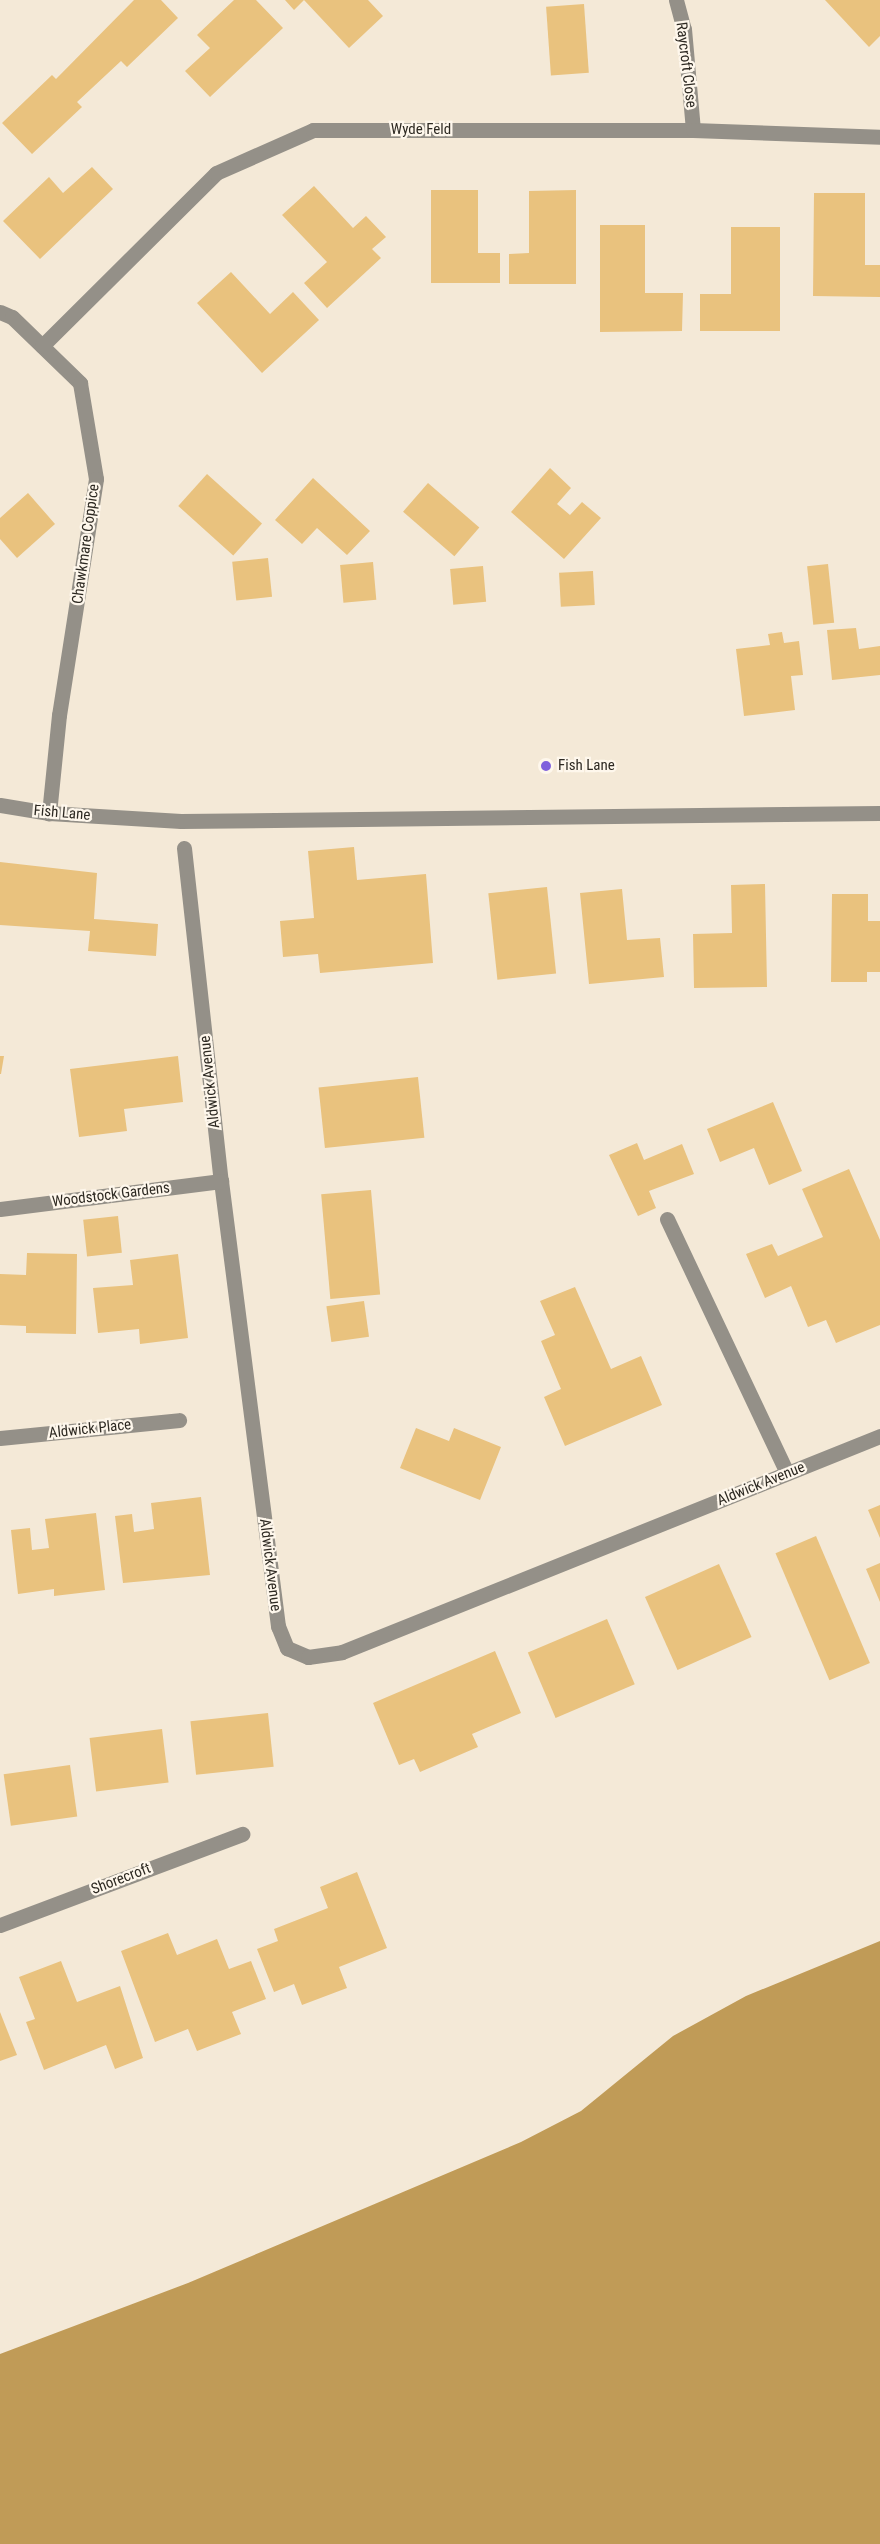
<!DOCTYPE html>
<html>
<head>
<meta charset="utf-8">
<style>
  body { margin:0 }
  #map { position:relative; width:880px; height:2544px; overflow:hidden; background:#f4e9d7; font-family:"Roboto Condensed",sans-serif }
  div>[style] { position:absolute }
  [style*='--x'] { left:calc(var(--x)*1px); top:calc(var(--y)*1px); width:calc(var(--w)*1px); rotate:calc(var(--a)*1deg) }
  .water>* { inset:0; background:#c09b57 }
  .building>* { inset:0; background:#e9c27e; transform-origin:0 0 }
  .minor>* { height:15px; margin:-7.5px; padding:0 7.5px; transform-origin:7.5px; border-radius:7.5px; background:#949088 }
  .dots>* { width:16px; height:16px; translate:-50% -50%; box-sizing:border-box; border:3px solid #fef7ec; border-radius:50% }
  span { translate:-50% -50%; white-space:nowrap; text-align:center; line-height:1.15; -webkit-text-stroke:4.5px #fef7ec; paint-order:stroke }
  .street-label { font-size:15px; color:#2d2922 }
  .poi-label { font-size:15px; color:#2d2922 }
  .left { translate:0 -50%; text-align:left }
</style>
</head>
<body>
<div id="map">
  <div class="water">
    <div style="clip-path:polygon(880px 1941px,880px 2544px,0 2544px,0 2354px,188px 2283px,521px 2142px,581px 2111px,673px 2036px,746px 1996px)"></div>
  </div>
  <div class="building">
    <div style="clip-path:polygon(134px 0,161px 0,178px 18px,127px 67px,121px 61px,77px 102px,82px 107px,32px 154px,2px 123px,52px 75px,56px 79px)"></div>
    <div style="clip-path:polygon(234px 0,256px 0,283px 28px,210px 97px,185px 71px,210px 48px,197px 35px)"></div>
    <div style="clip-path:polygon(285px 0,368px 0,383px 16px,349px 48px,304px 0,294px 10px)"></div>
    <div style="clip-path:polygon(825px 0,880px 0,880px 36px,869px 47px)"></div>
    <div style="left:584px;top:4px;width:69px;height:38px;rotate:86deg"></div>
    <div style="clip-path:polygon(92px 167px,113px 189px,40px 259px,3px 221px,49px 177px,63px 193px)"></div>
    <div style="clip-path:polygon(314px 186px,353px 228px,366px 216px,386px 237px,372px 249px,381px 258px,327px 308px,304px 283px,327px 262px,282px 215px)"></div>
    <div style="clip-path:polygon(431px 190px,478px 190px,478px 253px,500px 253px,500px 283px,431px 283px)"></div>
    <div style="clip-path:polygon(576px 190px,576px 284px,509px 284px,509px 254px,529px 253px,529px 191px)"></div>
    <div style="clip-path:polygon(814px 193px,865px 193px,865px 265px,880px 265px,880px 297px,813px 296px)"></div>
    <div style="clip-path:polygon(600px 225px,645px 225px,645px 293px,683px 293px,682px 331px,600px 332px)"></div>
    <div style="clip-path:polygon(731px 227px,780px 227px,780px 331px,700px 331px,700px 294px,731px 294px)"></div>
    <div style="clip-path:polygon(231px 272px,270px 314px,293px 292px,319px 320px,262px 373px,197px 303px)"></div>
    <div style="clip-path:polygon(550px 468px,571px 488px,557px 504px,570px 515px,582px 502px,601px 518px,564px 559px,511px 512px)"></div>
    <div style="left:207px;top:474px;width:74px;height:43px;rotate:42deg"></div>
    <div style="clip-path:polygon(313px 478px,370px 531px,347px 555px,317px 528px,302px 544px,275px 520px)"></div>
    <div style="left:428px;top:483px;width:68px;height:38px;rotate:41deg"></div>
    <div style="clip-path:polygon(28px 493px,55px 524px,17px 558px,0 539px,0 518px)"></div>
    <div style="left:268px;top:558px;width:39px;height:36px;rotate:84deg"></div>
    <div style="left:373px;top:562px;width:38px;height:33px;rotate:85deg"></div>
    <div style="left:828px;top:564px;width:59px;height:21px;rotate:84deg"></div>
    <div style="left:483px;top:566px;width:36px;height:33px;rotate:85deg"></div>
    <div style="left:593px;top:571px;width:34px;height:34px;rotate:87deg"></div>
    <div style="clip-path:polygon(856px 628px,859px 649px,880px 646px,880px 675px,832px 680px,827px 630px)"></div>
    <div style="clip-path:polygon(782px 632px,784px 643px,799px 641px,803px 675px,791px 676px,795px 710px,744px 716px,736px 649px,770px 645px,768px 634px)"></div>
    <div style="clip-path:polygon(354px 847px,357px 880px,426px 874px,433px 963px,320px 973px,318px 954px,283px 957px,280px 921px,314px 918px,308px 851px)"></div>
    <div style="clip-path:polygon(0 862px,97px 873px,94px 919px,158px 924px,156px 956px,88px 951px,90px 931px,0 925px)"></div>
    <div style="clip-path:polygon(765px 884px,767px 987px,694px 988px,693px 934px,732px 933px,731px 885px)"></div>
    <div style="left:547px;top:887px;width:87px;height:59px;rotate:84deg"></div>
    <div style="clip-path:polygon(622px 889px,627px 940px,660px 938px,664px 977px,589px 984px,580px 893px)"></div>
    <div style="clip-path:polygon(832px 894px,868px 894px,868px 921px,880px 921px,880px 972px,867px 972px,867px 982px,831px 982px)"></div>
    <div style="clip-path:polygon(0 1056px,4px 1056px,1px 1074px,0 1074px)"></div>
    <div style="clip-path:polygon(178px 1056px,183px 1102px,124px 1109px,127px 1131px,79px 1137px,70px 1069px)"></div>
    <div style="left:418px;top:1077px;width:61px;height:100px;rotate:84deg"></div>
    <div style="clip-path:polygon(773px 1102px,802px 1171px,769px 1185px,754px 1148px,720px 1162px,707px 1129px)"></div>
    <div style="clip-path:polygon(637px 1143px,644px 1160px,682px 1144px,694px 1174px,649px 1191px,656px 1208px,638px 1216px,609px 1155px)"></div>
    <div style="clip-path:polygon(849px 1169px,880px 1240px,880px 1325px,836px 1343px,826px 1320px,808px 1327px,791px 1286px,765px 1298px,746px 1254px,772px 1244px,778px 1256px,823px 1237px,802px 1189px)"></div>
    <div style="left:371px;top:1190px;width:105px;height:50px;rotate:85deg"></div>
    <div style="left:118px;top:1216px;width:37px;height:35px;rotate:84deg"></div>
    <div style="clip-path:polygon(27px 1253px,77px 1254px,76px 1334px,26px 1333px,26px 1326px,0 1325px,0 1274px,26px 1275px)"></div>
    <div style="clip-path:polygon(178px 1254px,188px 1338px,140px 1344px,139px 1329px,98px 1333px,93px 1288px,133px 1285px,130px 1260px)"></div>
    <div style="clip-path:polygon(575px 1287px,611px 1369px,641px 1356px,662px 1405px,565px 1446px,544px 1397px,561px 1389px,541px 1341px,555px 1335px,540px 1301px)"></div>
    <div style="left:364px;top:1301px;width:36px;height:38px;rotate:82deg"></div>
    <div style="clip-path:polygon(416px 1428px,449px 1441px,454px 1428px,501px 1447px,480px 1500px,400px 1468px)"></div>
    <div style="clip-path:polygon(201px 1497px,210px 1575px,123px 1583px,115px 1516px,132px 1514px,134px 1532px,154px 1529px,151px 1503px)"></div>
    <div style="clip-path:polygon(880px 1505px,880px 1538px,868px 1510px)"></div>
    <div style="clip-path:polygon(96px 1513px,105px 1590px,54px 1596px,54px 1589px,18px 1594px,11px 1530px,30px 1528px,32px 1550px,49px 1548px,45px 1519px)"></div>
    <div style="left:816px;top:1536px;width:138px;height:44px;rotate:67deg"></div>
    <div style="clip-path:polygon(880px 1563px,880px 1602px,866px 1569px)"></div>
    <div style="left:719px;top:1564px;width:80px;height:81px;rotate:66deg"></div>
    <div style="left:607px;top:1619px;width:71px;height:86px;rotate:67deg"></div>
    <div style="clip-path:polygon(495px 1651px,521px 1713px,472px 1734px,478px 1747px,420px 1772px,414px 1759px,399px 1765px,373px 1703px)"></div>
    <div style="left:268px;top:1713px;width:54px;height:78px;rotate:84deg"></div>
    <div style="left:162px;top:1729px;width:54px;height:73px;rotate:83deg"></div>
    <div style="left:70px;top:1765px;width:52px;height:67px;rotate:82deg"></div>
    <div style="clip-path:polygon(357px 1872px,387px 1948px,339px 1967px,347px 1988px,302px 2005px,294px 1984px,274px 1992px,257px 1949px,278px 1941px,274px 1929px,328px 1908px,320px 1887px)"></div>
    <div style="clip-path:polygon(168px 1933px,177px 1955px,217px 1939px,229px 1969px,251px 1961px,266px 1999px,232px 2012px,241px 2034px,197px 2051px,188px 2029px,155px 2042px,121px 1951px)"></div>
    <div style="clip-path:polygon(61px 1961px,77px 2002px,120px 1986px,143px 2058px,115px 2069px,106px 2045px,44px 2070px,26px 2022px,35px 2019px,19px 1977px)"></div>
    <div style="clip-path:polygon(0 2012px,17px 2055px,0 2061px)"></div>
  </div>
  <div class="minor">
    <div style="--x:676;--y:0;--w:30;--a:75"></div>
    <div style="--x:684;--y:29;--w:101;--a:84.9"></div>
    <div style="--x:0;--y:312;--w:13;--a:23"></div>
    <div style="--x:12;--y:317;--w:95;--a:44.1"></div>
    <div style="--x:80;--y:383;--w:97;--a:80.5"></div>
    <div style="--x:96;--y:479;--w:239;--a:98.9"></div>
    <div style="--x:59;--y:715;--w:99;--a:95.8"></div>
    <div style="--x:42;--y:346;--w:245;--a:-44.8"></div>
    <div style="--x:216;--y:173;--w:106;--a:-23.9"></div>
    <div style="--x:313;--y:130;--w:380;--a:0"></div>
    <div style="--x:693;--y:130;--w:187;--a:2.1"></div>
    <div style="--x:0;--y:805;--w:50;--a:9.3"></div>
    <div style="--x:49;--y:813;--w:132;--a:3.5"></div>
    <div style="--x:181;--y:821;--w:699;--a:-0.66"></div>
    <div style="--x:184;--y:848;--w:335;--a:83.7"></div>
    <div style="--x:221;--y:1181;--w:449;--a:82.7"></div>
    <div style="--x:278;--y:1626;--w:24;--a:68"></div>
    <div style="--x:287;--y:1648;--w:23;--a:23"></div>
    <div style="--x:308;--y:1657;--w:34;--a:-8"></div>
    <div style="--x:342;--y:1652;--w:580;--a:-21.87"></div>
    <div style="--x:0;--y:1209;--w:223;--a:-7.2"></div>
    <div style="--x:667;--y:1219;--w:281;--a:64.7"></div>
    <div style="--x:0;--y:1438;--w:180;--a:-5.7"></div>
    <div style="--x:0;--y:1925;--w:259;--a:-20.6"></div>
  </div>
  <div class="dots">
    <div style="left:546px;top:766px;background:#7f61dc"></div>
  </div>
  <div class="street-label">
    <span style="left:686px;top:65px;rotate:83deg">Raycroft Close</span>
    <span style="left:421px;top:130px">Wyde Feld</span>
    <span style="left:86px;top:544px;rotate:-82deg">Chawkmare Coppice</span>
    <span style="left:62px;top:813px;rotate:5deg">Fish Lane</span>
    <span style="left:210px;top:1082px;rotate:-96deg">Aldwick Avenue</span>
    <span style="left:111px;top:1195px;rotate:-7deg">Woodstock Gardens</span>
    <span style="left:90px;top:1429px;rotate:-6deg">Aldwick Place</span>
    <span style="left:761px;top:1484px;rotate:-22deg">Aldwick Avenue</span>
    <span style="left:270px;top:1565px;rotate:83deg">Aldwick Avenue</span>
    <span style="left:121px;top:1879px;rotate:-21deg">Shorecroft</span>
  </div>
  <div class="poi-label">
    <span class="left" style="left:558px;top:766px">Fish Lane</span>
  </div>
</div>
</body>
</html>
